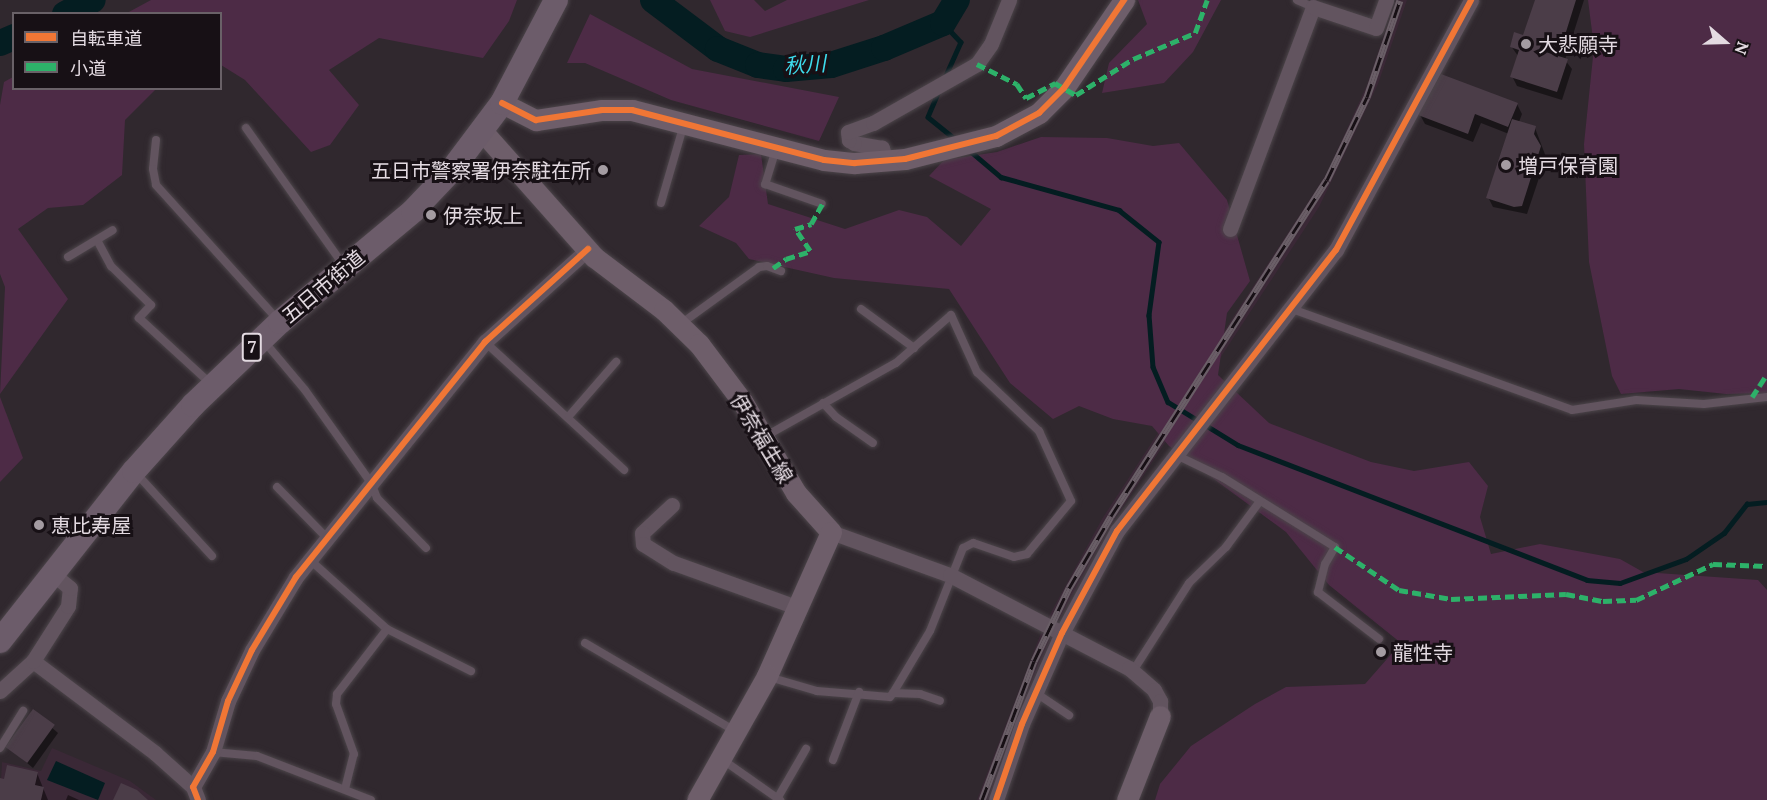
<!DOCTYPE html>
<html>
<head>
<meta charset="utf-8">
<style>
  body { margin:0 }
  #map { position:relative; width:1767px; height:800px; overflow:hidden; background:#30282e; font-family:Lora,"Noto Sans JP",serif }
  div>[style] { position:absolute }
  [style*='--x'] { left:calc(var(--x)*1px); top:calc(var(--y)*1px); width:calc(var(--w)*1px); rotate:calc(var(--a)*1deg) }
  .built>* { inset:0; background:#3a2836 }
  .green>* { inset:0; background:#4d2b46 }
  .water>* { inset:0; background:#041d21 }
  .shadow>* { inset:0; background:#0007 }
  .stream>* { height:4.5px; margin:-2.25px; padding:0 2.25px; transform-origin:2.25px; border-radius:2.25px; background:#041d21 }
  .river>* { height:26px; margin:-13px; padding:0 13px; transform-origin:13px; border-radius:13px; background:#041d21 }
  .building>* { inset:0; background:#4b3d48; transform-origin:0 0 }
  .roads { filter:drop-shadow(0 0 2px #4c454a) drop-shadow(0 0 2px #4c454a) }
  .lane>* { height:8px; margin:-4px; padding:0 4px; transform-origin:4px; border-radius:4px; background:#62545f }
  .street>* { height:15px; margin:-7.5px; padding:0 7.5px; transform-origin:7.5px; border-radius:7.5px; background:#62545f }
  .secondary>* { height:21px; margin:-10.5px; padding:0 10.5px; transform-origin:10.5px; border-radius:10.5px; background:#6e5e6a }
  .primary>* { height:24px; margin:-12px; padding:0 12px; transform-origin:12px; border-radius:12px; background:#6c5c6a }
  .rail>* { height:7px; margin-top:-3.5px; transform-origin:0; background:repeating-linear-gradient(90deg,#171015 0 14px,#6a5f67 0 28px); box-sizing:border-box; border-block:2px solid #6a5f67 }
  .quiet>* { height:4.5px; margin-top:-2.25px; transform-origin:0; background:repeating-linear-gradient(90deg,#2db169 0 9px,transparent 0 13.5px) }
  .cycleway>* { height:6px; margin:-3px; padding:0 3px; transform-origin:3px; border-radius:3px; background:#f07635 }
  .dots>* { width:16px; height:16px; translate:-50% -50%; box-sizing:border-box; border:3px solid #171015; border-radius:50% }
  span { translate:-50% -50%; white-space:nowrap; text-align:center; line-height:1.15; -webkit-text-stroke:6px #171015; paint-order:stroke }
  .shield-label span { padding:2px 4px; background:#171015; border:2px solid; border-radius:4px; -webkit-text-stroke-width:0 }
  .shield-label { font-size:18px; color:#e3dae1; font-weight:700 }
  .poi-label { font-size:20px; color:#e3dae1 }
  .left { translate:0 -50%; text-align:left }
  .right { translate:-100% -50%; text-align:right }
  .street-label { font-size:20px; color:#e3dae1 }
  .water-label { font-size:21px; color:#3ddbec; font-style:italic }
  .legend { position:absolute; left:12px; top:12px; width:210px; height:78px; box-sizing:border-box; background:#171015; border:2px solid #696167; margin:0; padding:8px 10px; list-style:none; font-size:18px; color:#e3dae1 }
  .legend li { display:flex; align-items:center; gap:12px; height:30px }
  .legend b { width:30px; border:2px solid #696167 }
  .north { position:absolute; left:1695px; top:12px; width:60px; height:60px; -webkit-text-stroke:4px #171015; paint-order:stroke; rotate:110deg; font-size:16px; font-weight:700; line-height:24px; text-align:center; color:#e3dae1 }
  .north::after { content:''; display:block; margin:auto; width:21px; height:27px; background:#e3dae1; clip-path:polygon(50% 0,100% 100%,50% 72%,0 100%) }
</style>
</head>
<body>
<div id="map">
  <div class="built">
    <div style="clip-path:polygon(1396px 0,1407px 0,1378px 84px,1319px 207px,1113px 522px,1057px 624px,1047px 620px,1102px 519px,1327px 173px,1367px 85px)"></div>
    <div style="clip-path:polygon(1043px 628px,1053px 634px,1015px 722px,989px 800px,977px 800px)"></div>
    <div style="clip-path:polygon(52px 748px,130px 781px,156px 800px,0 800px,2px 762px,41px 771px)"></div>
  </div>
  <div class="green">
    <div style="clip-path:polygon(151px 0,517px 0,509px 21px,483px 58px,379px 38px,329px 70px,359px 105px,330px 145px,311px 152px,245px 80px,221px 65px,220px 14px,127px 13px)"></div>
    <div style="clip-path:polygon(710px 0,754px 0,765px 11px,787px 0,869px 0,750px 37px,725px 31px)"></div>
    <div style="clip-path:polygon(1138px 0,1221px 0,1193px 52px,1164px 83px,1102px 93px,1109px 63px,1147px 24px)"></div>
    <div style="clip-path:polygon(1588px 0,1767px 0,1767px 393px,1726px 394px,1679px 389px,1621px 394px,1612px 376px,1589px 262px,1584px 144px,1594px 47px)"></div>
    <div style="clip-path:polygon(590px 14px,692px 69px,839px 97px,819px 141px,671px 100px,585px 63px,567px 63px)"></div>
    <div style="clip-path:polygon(13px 77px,14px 88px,156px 89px,125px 120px,122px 175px,83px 205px,48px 208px,18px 229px,68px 299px,0 394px,5px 287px,0 274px,0 105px,4px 82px)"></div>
    <div style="clip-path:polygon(1041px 137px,1107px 138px,1153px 146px,1179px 143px,1227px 200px,1250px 281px,1227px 313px,1218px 375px,1269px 423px,1371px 462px,1414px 471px,1469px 462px,1488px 486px,1480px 517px,1491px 554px,1540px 544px,1620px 559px,1643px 572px,1758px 580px,1767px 590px,1767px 800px,1155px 800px,1160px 784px,1191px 746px,1255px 704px,1286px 687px,1365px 684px,1401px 643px,1329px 585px,1286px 532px,1169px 446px,1152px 426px,1113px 419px,1079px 406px,1053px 419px,1010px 383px,949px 289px,834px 278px,749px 259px,736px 243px,699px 226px,729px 197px,739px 155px,761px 154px,768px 204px,845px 229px,899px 210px,927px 217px,961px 246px,991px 209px,929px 176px,944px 160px,997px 152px)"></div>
    <div style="clip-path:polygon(0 397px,23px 458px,0 482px)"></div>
  </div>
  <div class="water">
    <div style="clip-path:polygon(56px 761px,105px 783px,98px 800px,47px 780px)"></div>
  </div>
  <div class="shadow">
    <div style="clip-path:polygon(1536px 0,1584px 0,1565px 60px,1572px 69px,1562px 100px,1517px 86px,1512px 76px,1518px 56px,1511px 46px,1524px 37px)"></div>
    <div style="clip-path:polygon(1517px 104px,1522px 114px,1519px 122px,1535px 128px,1546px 157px,1527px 214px,1493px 207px,1488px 197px,1509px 134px,1481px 123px,1473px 142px,1425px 124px,1420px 115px)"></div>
    <div style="clip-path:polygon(33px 711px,58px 733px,33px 768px,8px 747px)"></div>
    <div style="clip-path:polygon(37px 773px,48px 800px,0 800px,0 784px)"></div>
    <div style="clip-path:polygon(68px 795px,79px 800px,66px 800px)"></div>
  </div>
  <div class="stream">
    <div style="--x:943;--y:23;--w:26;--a:47"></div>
    <div style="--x:961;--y:42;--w:36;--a:114"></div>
    <div style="--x:939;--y:91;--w:28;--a:113"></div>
    <div style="--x:928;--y:117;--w:35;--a:39"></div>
    <div style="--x:969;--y:150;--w:42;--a:40.2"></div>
    <div style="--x:1001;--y:177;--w:123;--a:15.6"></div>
    <div style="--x:1119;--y:210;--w:51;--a:38.7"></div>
    <div style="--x:1159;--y:242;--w:74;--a:97.8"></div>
    <div style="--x:1149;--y:315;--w:52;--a:85.6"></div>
    <div style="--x:1153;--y:367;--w:38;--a:67"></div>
    <div style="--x:1168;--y:402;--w:82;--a:31.6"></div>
    <div style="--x:1238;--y:445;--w:374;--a:21.1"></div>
    <div style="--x:1587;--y:580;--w:33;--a:5"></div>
    <div style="--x:1620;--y:583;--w:70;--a:-20"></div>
    <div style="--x:1686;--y:559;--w:46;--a:-34.4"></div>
    <div style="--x:1724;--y:533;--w:37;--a:-52"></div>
    <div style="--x:1747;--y:504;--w:20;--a:-6"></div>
  </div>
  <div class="river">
    <div style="--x:653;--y:0;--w:81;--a:37"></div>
    <div style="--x:718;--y:49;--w:43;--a:21.8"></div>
    <div style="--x:758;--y:65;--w:28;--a:8"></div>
    <div style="--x:786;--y:69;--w:45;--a:-5.1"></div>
    <div style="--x:831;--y:65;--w:56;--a:-17.8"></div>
    <div style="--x:884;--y:48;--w:64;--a:-23"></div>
    <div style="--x:943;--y:23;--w:27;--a:-59"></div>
    <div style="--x:65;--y:14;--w:31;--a:-27"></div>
    <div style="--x:0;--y:43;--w:15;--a:-23"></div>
  </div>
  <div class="building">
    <div style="clip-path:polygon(1535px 0,1576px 0,1561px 48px,1542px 42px,1539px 50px,1568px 59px,1557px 92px,1510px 77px,1519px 50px,1510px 47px,1514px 32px,1523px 35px)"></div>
    <div style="clip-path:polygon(1441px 74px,1518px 103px,1508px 127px,1475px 114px,1468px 134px,1418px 115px)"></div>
    <div style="clip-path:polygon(1512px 119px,1536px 126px,1534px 134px,1541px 146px,1522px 206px,1514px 207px,1486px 198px)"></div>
    <div style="left:33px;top:709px;width:27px;height:47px;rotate:36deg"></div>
    <div style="clip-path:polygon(7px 765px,38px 772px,35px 785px,44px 787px,41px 800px,0 800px,0 778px,4px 779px)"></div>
    <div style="clip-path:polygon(121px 783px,137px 790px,148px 800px,113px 800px)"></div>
  </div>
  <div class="roads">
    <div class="lane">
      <div style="--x:1297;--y:0;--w:17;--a:24"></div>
      <div style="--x:246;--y:128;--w:169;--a:54.6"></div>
      <div style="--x:156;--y:140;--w:29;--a:96"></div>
      <div style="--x:153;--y:169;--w:16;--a:79"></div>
      <div style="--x:156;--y:185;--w:182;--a:47.9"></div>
      <div style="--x:776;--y:149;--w:37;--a:107"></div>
      <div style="--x:765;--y:184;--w:60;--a:19.3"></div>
      <div style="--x:661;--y:203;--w:82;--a:-73.8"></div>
      <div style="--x:97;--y:240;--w:30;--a:62"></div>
      <div style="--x:111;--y:266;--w:56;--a:44.3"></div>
      <div style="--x:151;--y:305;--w:18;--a:133"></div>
      <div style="--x:139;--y:318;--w:96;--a:42.5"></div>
      <div style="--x:68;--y:257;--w:52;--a:-31"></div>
      <div style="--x:861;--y:309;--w:66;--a:36.3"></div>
      <div style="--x:1292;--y:309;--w:298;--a:19.8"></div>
      <div style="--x:1572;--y:410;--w:65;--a:-8.9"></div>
      <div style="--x:1636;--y:400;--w:68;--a:3.4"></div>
      <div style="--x:1704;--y:404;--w:63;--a:-6.3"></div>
      <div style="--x:682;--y:323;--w:95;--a:-36"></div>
      <div style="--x:759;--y:267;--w:8;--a:-7"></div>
      <div style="--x:767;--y:266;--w:15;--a:20"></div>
      <div style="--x:263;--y:340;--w:65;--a:50"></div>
      <div style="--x:305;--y:390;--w:114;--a:54.6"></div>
      <div style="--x:371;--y:483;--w:16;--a:68"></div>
      <div style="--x:377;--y:498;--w:70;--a:45.6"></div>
      <div style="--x:485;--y:342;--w:189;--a:42.6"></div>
      <div style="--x:823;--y:403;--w:19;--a:47"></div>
      <div style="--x:836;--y:417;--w:45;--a:35.1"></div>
      <div style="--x:569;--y:416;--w:72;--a:-49"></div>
      <div style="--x:764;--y:437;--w:151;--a:-29.3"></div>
      <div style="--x:896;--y:363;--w:73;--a:-41.1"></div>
      <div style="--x:951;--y:315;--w:63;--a:65.5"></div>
      <div style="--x:977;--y:372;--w:86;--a:43.6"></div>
      <div style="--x:1039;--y:431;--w:77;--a:65.4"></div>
      <div style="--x:1071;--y:501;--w:69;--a:129.7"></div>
      <div style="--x:1027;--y:554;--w:13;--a:167"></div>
      <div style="--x:1014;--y:557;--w:43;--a:-161.1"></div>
      <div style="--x:973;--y:543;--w:11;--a:153"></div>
      <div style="--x:963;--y:548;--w:89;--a:111.7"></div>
      <div style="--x:930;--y:631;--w:72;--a:120.8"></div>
      <div style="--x:1176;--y:455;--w:51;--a:25.6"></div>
      <div style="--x:1222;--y:477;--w:133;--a:31.8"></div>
      <div style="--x:1335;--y:547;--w:20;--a:120"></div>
      <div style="--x:1325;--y:564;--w:29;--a:104"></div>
      <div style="--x:1318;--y:592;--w:77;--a:37.6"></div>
      <div style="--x:135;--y:472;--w:114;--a:47.5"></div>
      <div style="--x:277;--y:487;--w:73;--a:45.6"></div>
      <div style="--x:310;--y:560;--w:103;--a:41.9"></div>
      <div style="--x:387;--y:629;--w:94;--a:26.6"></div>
      <div style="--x:585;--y:643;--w:174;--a:30.4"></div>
      <div style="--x:1133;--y:671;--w:104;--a:-57.5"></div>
      <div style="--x:1189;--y:583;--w:52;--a:-44.2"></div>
      <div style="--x:1226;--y:547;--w:57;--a:-53.5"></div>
      <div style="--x:769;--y:677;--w:50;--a:16.3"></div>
      <div style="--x:817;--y:691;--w:73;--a:4.7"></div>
      <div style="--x:890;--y:697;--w:5;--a:-53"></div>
      <div style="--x:893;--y:693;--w:27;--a:2"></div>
      <div style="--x:920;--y:694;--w:21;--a:19"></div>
      <div style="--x:1036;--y:693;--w:40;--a:34"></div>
      <div style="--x:0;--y:748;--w:44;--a:-58.1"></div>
      <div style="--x:213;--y:752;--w:44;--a:5.2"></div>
      <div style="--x:257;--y:756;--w:122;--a:21.1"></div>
      <div style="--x:723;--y:760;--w:70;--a:35.1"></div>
      <div style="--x:833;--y:760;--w:73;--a:-69.1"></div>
      <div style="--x:345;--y:789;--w:36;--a:-76"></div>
      <div style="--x:354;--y:754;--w:53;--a:-109.8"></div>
      <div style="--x:336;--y:704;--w:10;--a:-84"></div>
      <div style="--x:337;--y:694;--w:82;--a:-52.4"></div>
      <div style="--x:777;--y:799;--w:58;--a:-59.9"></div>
    </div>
    <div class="street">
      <div style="--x:886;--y:161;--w:14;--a:-107"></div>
      <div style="--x:882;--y:148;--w:28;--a:-170"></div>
      <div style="--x:854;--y:143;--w:6;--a:-149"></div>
      <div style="--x:849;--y:140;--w:8;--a:-97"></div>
      <div style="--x:848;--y:132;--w:27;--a:-20"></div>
      <div style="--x:873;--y:123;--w:120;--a:-29.6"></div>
      <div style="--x:977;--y:64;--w:24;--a:-55"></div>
      <div style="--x:991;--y:44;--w:48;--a:-67.8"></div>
      <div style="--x:1230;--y:229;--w:237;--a:-69.5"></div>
      <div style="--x:1313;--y:7;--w:66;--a:18.4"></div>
      <div style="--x:1376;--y:28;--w:30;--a:-70"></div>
      <div style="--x:672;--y:505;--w:41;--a:137"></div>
      <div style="--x:642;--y:533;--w:11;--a:85"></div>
      <div style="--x:643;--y:544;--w:36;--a:32"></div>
      <div style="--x:674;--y:563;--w:130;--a:19.8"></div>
      <div style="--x:831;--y:532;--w:127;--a:19.9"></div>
      <div style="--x:950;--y:575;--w:202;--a:27.5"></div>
      <div style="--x:1129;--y:668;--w:33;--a:41"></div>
      <div style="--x:1154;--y:690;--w:13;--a:61"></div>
      <div style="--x:1160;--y:701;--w:15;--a:90"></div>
      <div style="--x:33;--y:661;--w:153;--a:37"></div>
      <div style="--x:155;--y:753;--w:51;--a:41.8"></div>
      <div style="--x:0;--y:691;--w:45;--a:-42.3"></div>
      <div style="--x:33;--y:661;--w:65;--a:-57.5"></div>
      <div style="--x:68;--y:606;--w:18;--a:-84"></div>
      <div style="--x:70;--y:588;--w:22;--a:-141"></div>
      <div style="--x:198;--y:800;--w:14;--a:-111"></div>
      <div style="--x:193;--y:787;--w:40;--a:-60.3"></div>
      <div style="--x:213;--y:752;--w:53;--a:-73.6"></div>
      <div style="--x:228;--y:701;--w:56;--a:-64.8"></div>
      <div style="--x:252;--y:650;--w:85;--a:-58.9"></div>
      <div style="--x:296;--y:577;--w:302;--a:-51.2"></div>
      <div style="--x:485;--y:342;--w:139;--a:-42.1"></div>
      <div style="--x:996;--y:800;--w:80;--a:-71.1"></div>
      <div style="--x:1022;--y:724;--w:99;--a:-66.3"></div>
      <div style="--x:1062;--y:633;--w:116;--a:-61.7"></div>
      <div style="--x:1117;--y:531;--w:356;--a:-52.1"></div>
      <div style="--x:1336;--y:250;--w:284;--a:-61.6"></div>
    </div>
    <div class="secondary">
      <div style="--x:502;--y:103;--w:38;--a:27"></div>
      <div style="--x:536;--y:120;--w:67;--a:-8.6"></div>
      <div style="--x:602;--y:110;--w:30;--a:0"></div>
      <div style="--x:632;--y:110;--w:198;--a:14.6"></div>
      <div style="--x:824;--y:160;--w:31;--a:6"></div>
      <div style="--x:855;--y:163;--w:50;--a:-4.6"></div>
      <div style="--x:905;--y:159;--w:94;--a:-14.2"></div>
      <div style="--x:996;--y:136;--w:49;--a:-28.1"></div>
      <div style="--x:1039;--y:113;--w:35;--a:-45"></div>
      <div style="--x:1064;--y:88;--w:107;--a:-55.7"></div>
      <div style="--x:483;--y:132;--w:167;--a:48.4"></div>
      <div style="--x:594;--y:257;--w:88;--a:37.1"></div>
      <div style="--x:664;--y:310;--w:49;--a:44.2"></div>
      <div style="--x:699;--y:344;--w:71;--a:53"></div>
      <div style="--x:742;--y:401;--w:107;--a:59.6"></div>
      <div style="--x:796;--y:493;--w:52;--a:48.1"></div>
      <div style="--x:831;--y:532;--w:158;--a:114"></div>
      <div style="--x:767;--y:676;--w:142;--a:119.4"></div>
      <div style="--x:1127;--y:800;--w:90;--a:-68.6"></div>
    </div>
    <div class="primary">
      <div style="--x:0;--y:641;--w:216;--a:-51.8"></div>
      <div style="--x:134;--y:471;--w:89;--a:-48.2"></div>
      <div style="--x:193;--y:405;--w:120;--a:-43.7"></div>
      <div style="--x:280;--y:322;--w:173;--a:-39.8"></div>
      <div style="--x:413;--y:211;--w:55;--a:-46.5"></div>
      <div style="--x:451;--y:171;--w:85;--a:-53.1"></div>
      <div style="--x:502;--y:103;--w:116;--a:-62.3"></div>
    </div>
  </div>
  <div class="rail">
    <div style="--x:982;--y:800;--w:148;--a:-69.5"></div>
    <div style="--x:1034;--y:661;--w:81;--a:-64.4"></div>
    <div style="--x:1069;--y:588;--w:83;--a:-59.7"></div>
    <div style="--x:1111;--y:516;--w:399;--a:-57.3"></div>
    <div style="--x:1327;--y:180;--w:92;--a:-64.3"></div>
    <div style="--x:1367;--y:97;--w:102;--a:-71.2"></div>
  </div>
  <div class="quiet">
    <div style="--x:977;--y:64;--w:45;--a:26.6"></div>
    <div style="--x:1017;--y:84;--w:17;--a:57"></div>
    <div style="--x:1026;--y:98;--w:33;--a:-27"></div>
    <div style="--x:1055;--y:83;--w:24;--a:30"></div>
    <div style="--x:1076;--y:95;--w:67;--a:-32.3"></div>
    <div style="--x:1133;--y:59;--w:67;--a:-22.8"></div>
    <div style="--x:1195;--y:33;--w:35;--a:-70"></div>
    <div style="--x:773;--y:268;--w:16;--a:-35"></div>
    <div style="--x:786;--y:259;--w:25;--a:-18"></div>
    <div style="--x:810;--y:251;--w:27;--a:-124"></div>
    <div style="--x:795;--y:229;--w:17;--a:-17"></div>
    <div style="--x:811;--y:224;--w:23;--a:-61"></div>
    <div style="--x:1752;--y:397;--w:27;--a:-57"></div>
    <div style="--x:1335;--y:547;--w:77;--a:33.9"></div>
    <div style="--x:1399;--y:590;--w:53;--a:9.8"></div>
    <div style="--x:1451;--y:599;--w:115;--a:-2.5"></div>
    <div style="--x:1566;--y:594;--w:38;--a:11"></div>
    <div style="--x:1603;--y:601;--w:33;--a:-2"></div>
    <div style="--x:1636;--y:600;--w:85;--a:-25.1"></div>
    <div style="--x:1713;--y:564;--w:54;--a:2.1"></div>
  </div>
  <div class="cycleway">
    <div style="--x:502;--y:103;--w:38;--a:27"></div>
    <div style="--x:536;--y:120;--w:67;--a:-8.6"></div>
    <div style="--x:602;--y:110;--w:30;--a:0"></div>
    <div style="--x:632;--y:110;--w:198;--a:14.6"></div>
    <div style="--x:824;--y:160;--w:31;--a:6"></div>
    <div style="--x:855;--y:163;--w:50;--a:-4.6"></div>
    <div style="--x:905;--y:159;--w:94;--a:-14.2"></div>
    <div style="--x:996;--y:136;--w:49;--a:-28.1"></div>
    <div style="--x:1039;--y:113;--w:35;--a:-45"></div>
    <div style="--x:1064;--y:88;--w:107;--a:-55.7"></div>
    <div style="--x:198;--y:800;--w:14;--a:-111"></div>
    <div style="--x:193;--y:787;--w:40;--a:-60.3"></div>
    <div style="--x:213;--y:752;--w:53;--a:-73.6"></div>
    <div style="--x:228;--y:701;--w:56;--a:-64.8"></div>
    <div style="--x:252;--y:650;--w:85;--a:-58.9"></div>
    <div style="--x:296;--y:577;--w:302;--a:-51.2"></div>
    <div style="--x:485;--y:342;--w:139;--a:-42.1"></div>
    <div style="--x:996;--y:800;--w:80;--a:-71.1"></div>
    <div style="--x:1022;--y:724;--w:99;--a:-66.3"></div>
    <div style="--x:1062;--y:633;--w:116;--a:-61.7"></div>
    <div style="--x:1117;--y:531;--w:356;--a:-52.1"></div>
    <div style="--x:1336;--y:250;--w:284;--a:-61.6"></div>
  </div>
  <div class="dots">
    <div style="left:1526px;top:44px;background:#a49ca2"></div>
    <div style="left:1506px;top:165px;background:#a49ca2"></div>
    <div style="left:603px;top:170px;background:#a49ca2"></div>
    <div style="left:431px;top:215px;background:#a49ca2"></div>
    <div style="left:39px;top:525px;background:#a49ca2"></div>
    <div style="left:1381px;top:652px;background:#a49ca2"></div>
  </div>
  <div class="shield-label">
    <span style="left:252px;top:347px">7</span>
  </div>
  <div class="poi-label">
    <span class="left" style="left:1538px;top:44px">大悲願寺</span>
    <span class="left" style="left:1518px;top:165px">増戸保育園</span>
    <span class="right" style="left:591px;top:170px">五日市警察署伊奈駐在所</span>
    <span class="left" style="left:443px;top:215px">伊奈坂上</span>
    <span class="left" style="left:51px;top:525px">恵比寿屋</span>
    <span class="left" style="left:1393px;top:652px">龍性寺</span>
  </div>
  <div class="street-label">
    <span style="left:323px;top:286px;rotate:-40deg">五日市街道</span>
    <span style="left:762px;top:438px;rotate:59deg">伊奈福生線</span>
  </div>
  <div class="water-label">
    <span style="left:805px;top:65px;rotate:-4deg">秋川</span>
  </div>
  <ul class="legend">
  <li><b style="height:8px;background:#f07635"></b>自転車道</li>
  <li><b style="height:8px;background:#2db169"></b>小道</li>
  </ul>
  <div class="north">N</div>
</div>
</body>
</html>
